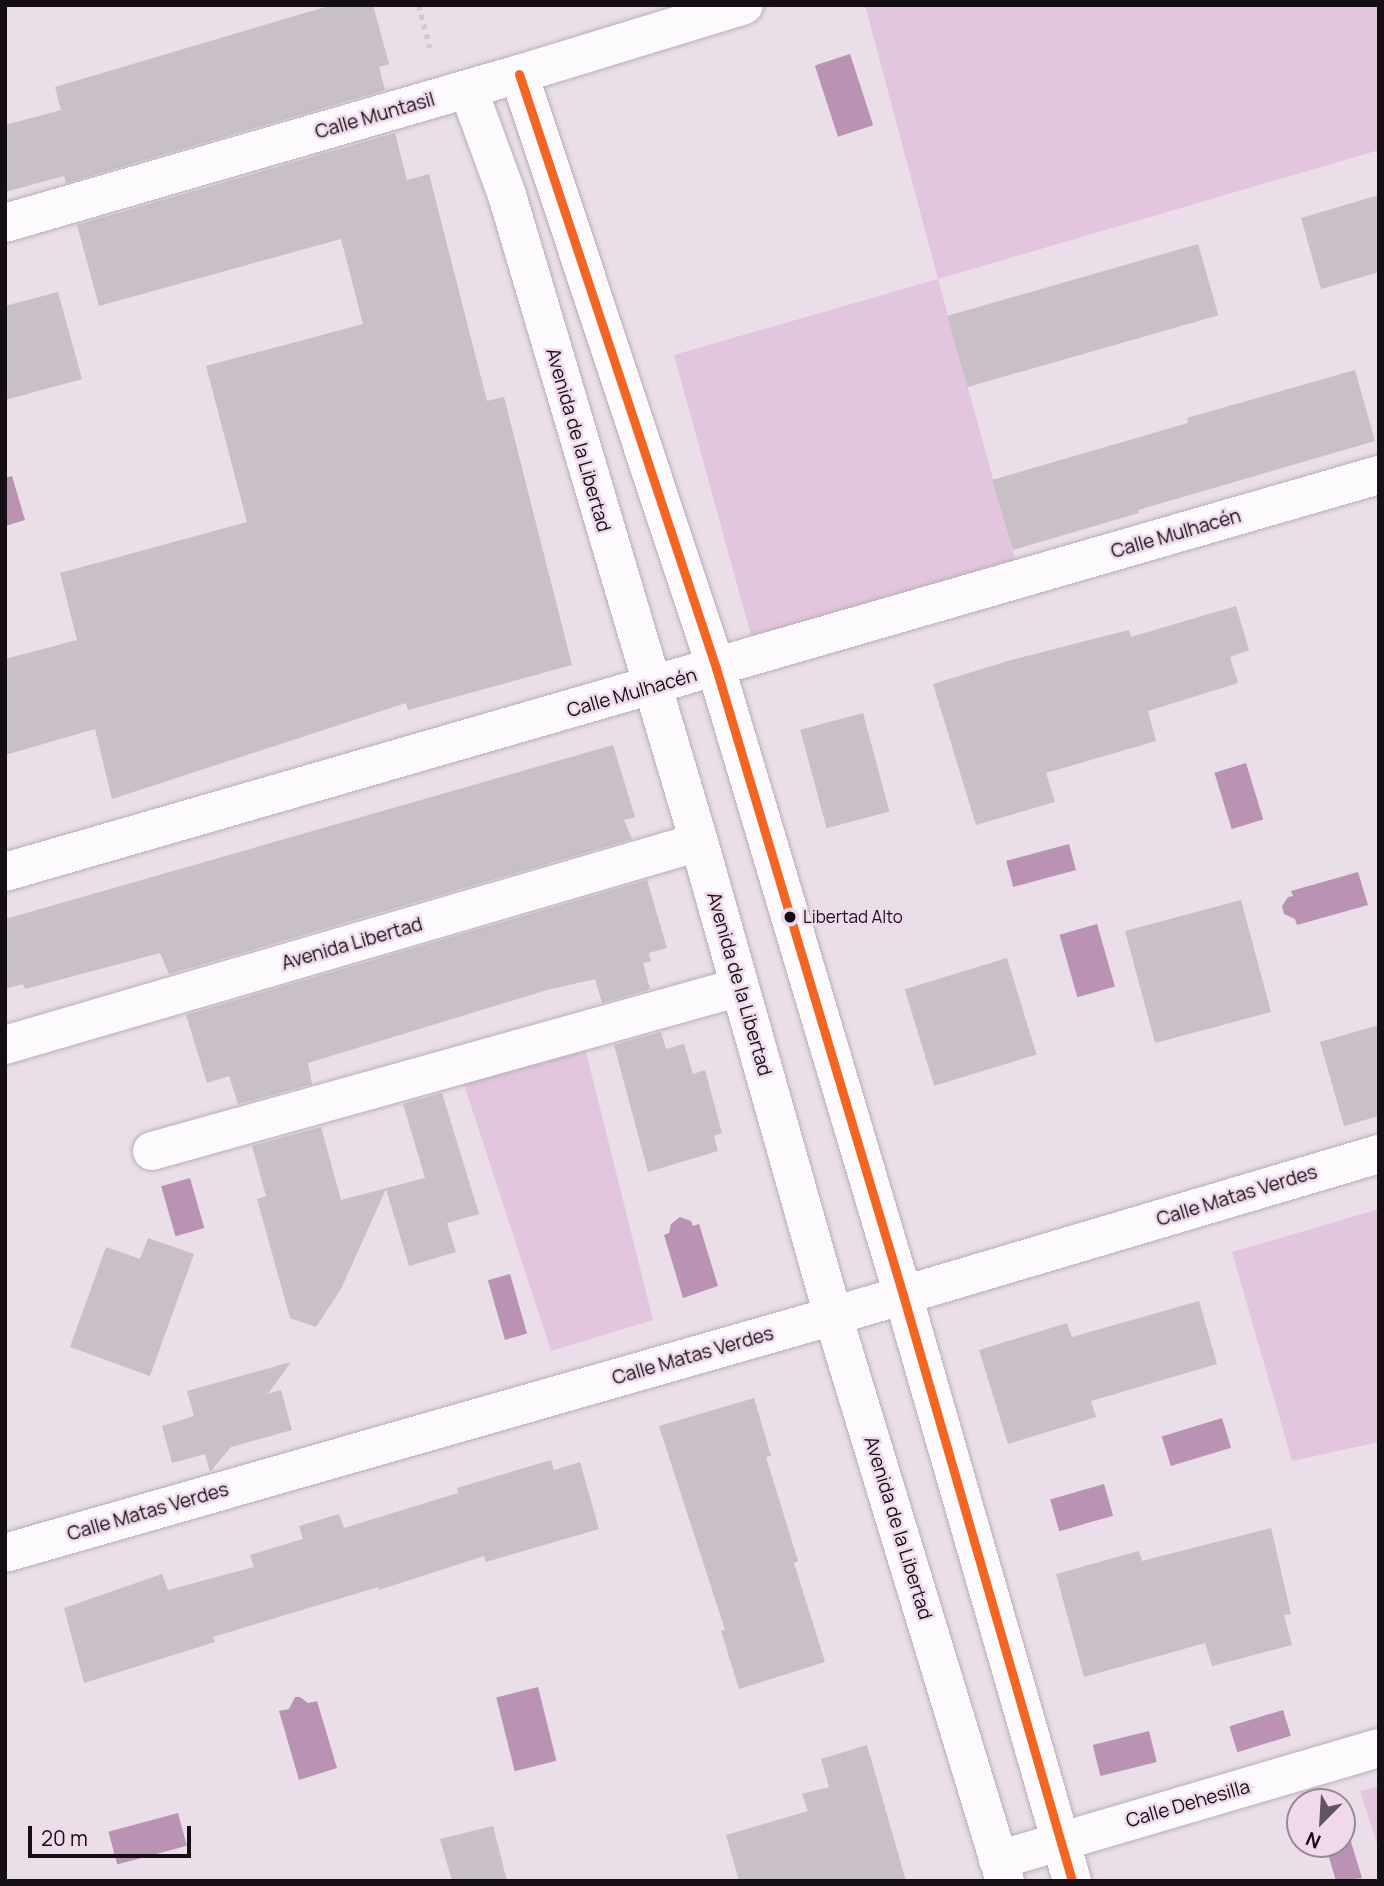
<!DOCTYPE html>
<html>
<head>
<meta charset="utf-8">
<style>
  body { margin:0 }
  #map { position:relative; width:1384px; height:1886px; overflow:hidden; background:#eadee8; font-family:Manrope,sans-serif }
  div>[style] { position:absolute }
  [style*='--x'] { left:calc(var(--x)*1px); top:calc(var(--y)*1px); width:calc(var(--w)*1px); rotate:calc(var(--a)*1deg) }
  .green>* { inset:0; background:#e3c5df }
  .water>* { inset:0; background:#b992b4; transform-origin:0 0 }
  .building>* { inset:0; background:#c8bfc7; transform-origin:0 0 }
  .path>* { height:4.5px; margin-top:-2.25px; transform-origin:0; background:repeating-linear-gradient(90deg,#cccacc 0 5px,transparent 0 10px) }
  .roads { filter:drop-shadow(0 0 2px #b8afb6) drop-shadow(0 0 2px #b8afb6) }
  .street>* { height:38px; margin:-19px; padding:0 19px; transform-origin:19px; border-radius:19px; background:#fcfafc }
  .secondary>* { height:38px; margin:-19px; padding:0 19px; transform-origin:19px; border-radius:19px; background:#fcfafc }
  .bus-1>* { height:9px; margin:-4.5px; padding:0 4.5px; transform-origin:4.5px; border-radius:4.5px; background:#f26522 }
  .dots>* { width:19px; height:19px; translate:-50% -50%; box-sizing:border-box; border:4px solid #efd9eb; border-radius:50% }
  span { translate:-50% -50%; white-space:nowrap; text-align:center; line-height:1.15; -webkit-text-stroke:5px #efd9eb; paint-order:stroke }
  .bus-label { font-size:17px; color:#150e14 }
  .left { translate:0 -50%; text-align:left }
  .street-label { font-size:19px; color:#150e14 }
  .frame { position:absolute; inset:0; border:7px solid #150e14; pointer-events:none }
  .north { position:absolute; left:1286px; top:1788px; width:70px; height:70px; box-sizing:border-box; background:#efd9eb; border:2px solid #988895; border-radius:50%; rotate:204deg; font-size:19px; font-weight:700; line-height:28px; text-align:center; color:#150e14 }
  .north::after { content:''; display:block; margin:auto; width:24px; height:32px; background:#60575e; clip-path:polygon(50% 0,100% 100%,50% 72%,0 100%) }
  .scale { position:absolute; left:28px; top:1826px; width:163px; height:32px; box-sizing:border-box; border:4px solid #150e14; border-top:0; padding-left:9px; font-size:21px; line-height:24px; white-space:nowrap; color:#150e14; -webkit-text-stroke:5px #efd9eb; paint-order:stroke }
</style>
</head>
<body>
<div id="map">
  <div class="green">
    <div style="clip-path:polygon(865px 5px,1379px 5px,1379px 150px,938px 279px,1016px 562px,752px 639px,674px 355px,938px 279px)"></div>
    <div style="clip-path:polygon(585px 1048px,653px 1320px,551px 1351px,463px 1081px)"></div>
    <div style="clip-path:polygon(1379px 1209px,1379px 1442px,1292px 1461px,1232px 1252px)"></div>
    <div style="clip-path:polygon(1379px 1786px,1379px 1850px,1360px 1791px)"></div>
  </div>
  <div class="water">
    <div style="left:850px;top:54px;width:75px;height:37px;rotate:72deg"></div>
    <div style="clip-path:polygon(12px 476px,25px 520px,5px 526px,5px 478px)"></div>
    <div style="left:1246px;top:763px;width:59px;height:33px;rotate:73deg"></div>
    <div style="left:1069px;top:844px;width:27px;height:65px;rotate:75deg"></div>
    <div style="clip-path:polygon(1358px 872px,1368px 905px,1297px 925px,1295px 919px,1284px 914px,1282px 906px,1288px 897px,1293px 896px,1291px 891px)"></div>
    <div style="left:1097px;top:924px;width:65px;height:39px;rotate:74deg"></div>
    <div style="left:190px;top:1178px;width:52px;height:30px;rotate:74deg"></div>
    <div style="clip-path:polygon(680px 1217px,691px 1221px,693px 1226px,699px 1224px,718px 1286px,683px 1298px,664px 1235px,669px 1233px,671px 1224px)"></div>
    <div style="left:510px;top:1274px;width:62px;height:23px;rotate:74deg"></div>
    <div style="left:1222px;top:1418px;width:31px;height:63px;rotate:73deg"></div>
    <div style="left:1104px;top:1484px;width:33px;height:56px;rotate:74deg"></div>
    <div style="left:538px;top:1687px;width:76px;height:43px;rotate:76deg"></div>
    <div style="clip-path:polygon(295px 1697px,300px 1697px,308px 1703px,317px 1701px,337px 1768px,299px 1780px,279px 1711px,289px 1709px)"></div>
    <div style="left:1283px;top:1710px;width:27px;height:56px;rotate:73deg"></div>
    <div style="left:1149px;top:1731px;width:32px;height:58px;rotate:76deg"></div>
    <div style="left:178px;top:1813px;width:34px;height:72px;rotate:75deg"></div>
    <div style="clip-path:polygon(1345px 1822px,1362px 1878px,1336px 1881px,1325px 1844px,1342px 1844px,1342px 1823px)"></div>
  </div>
  <div class="building">
    <div style="clip-path:polygon(332px 5px,373px 5px,389px 64px,379px 67px,385px 90px,66px 183px,64px 176px,5px 192px,5px 125px,61px 110px,55px 87px)"></div>
    <div style="clip-path:polygon(395px 133px,407px 180px,429px 174px,487px 401px,504px 397px,572px 665px,408px 710px,406px 703px,112px 799px,95px 729px,5px 755px,5px 659px,77px 640px,60px 573px,247px 522px,206px 366px,363px 324px,341px 239px,99px 306px,77px 225px)"></div>
    <div style="clip-path:polygon(1379px 195px,1379px 272px,1321px 289px,1301px 218px)"></div>
    <div style="left:1198px;top:244px;width:74px;height:261px;rotate:74deg"></div>
    <div style="clip-path:polygon(58px 292px,82px 379px,5px 400px,5px 306px)"></div>
    <div style="clip-path:polygon(1355px 370px,1375px 441px,1138px 510px,1139px 513px,1013px 550px,992px 480px,1188px 423px,1187px 418px)"></div>
    <div style="clip-path:polygon(1236px 606px,1249px 650px,1230px 657px,1238px 683px,1148px 711px,1156px 741px,1046px 773px,1055px 802px,976px 825px,933px 684px,1011px 660px,1129px 630px,1131px 637px)"></div>
    <div style="left:863px;top:713px;width:102px;height:65px;rotate:75deg"></div>
    <div style="clip-path:polygon(613px 745px,635px 817px,624px 820px,632px 839px,169px 974px,160px 953px,25px 989px,23px 984px,5px 989px,5px 919px)"></div>
    <div style="clip-path:polygon(647px 880px,667px 948px,649px 953px,651px 961px,643px 963px,650px 989px,602px 1003px,595px 979px,547px 990px,308px 1063px,312px 1084px,238px 1104px,229px 1076px,207px 1083px,186px 1015px)"></div>
    <div style="left:1241px;top:900px;width:116px;height:120px;rotate:75deg"></div>
    <div style="left:1007px;top:958px;width:101px;height:107px;rotate:73deg"></div>
    <div style="clip-path:polygon(1379px 1025px,1379px 1116px,1344px 1126px,1320px 1042px)"></div>
    <div style="clip-path:polygon(661px 1032px,666px 1049px,684px 1044px,693px 1074px,705px 1070px,722px 1133px,714px 1136px,718px 1151px,648px 1172px,614px 1045px)"></div>
    <div style="clip-path:polygon(442px 1093px,479px 1214px,447px 1223px,456px 1252px,409px 1266px,386px 1189px,341px 1289px,316px 1327px,290px 1318px,257px 1199px,266px 1196px,252px 1146px,321px 1127px,341px 1200px,425px 1178px,403px 1104px)"></div>
    <div style="clip-path:polygon(148px 1238px,194px 1254px,150px 1376px,70px 1347px,106px 1247px,140px 1259px)"></div>
    <div style="clip-path:polygon(1199px 1301px,1217px 1364px,1091px 1401px,1096px 1417px,1008px 1444px,979px 1350px,1067px 1323px,1072px 1337px)"></div>
    <div style="clip-path:polygon(291px 1362px,268px 1394px,281px 1390px,292px 1430px,231px 1447px,210px 1472px,205px 1454px,172px 1463px,162px 1426px,194px 1416px,187px 1391px)"></div>
    <div style="clip-path:polygon(754px 1398px,771px 1456px,766px 1457px,798px 1561px,794px 1563px,825px 1662px,739px 1689px,721px 1631px,725px 1630px,659px 1426px)"></div>
    <div style="clip-path:polygon(551px 1460px,554px 1470px,580px 1462px,599px 1529px,486px 1562px,484px 1556px,379px 1590px,378px 1587px,213px 1637px,215px 1642px,84px 1683px,64px 1608px,162px 1574px,168px 1590px,254px 1567px,250px 1555px,303px 1539px,299px 1526px,339px 1514px,344px 1528px,458px 1493px,457px 1488px)"></div>
    <div style="clip-path:polygon(1271px 1528px,1291px 1614px,1284px 1615px,1292px 1645px,1212px 1666px,1205px 1643px,1084px 1677px,1056px 1574px,1139px 1551px,1142px 1561px)"></div>
    <div style="clip-path:polygon(867px 1745px,906px 1881px,739px 1881px,726px 1835px,808px 1811px,802px 1794px,829px 1787px,821px 1759px)"></div>
    <div style="clip-path:polygon(493px 1826px,507px 1881px,452px 1881px,440px 1839px)"></div>
  </div>
  <div class="path">
    <div style="--x:419;--y:5;--w:44;--a:75.7"></div>
  </div>
  <div class="roads">
    <div class="street">
      <div style="--x:519;--y:74;--w:235;--a:-17"></div>
      <div style="--x:5;--y:872;--w:1430;--a:-16.12"></div>
      <div style="--x:5;--y:1045;--w:723;--a:-16.3"></div>
      <div style="--x:152;--y:1151;--w:610;--a:-15.58"></div>
      <div style="--x:5;--y:1553;--w:861;--a:-15.97"></div>
      <div style="--x:833;--y:1316;--w:570;--a:-16.53"></div>
      <div style="--x:998;--y:1860;--w:397;--a:-16.4"></div>
    </div>
    <div class="secondary">
      <div style="--x:468;--y:89;--w:113;--a:69.8"></div>
      <div style="--x:507;--y:195;--w:675;--a:73.47"></div>
      <div style="--x:699;--y:842;--w:493;--a:74.2"></div>
      <div style="--x:833;--y:1316;--w:591;--a:73.07"></div>
      <div style="--x:5;--y:223;--w:535;--a:-16.17"></div>
      <div style="--x:519;--y:74;--w:626;--a:71.65"></div>
      <div style="--x:716;--y:668;--w:654;--a:73.39"></div>
      <div style="--x:903;--y:1295;--w:610;--a:73.91"></div>
    </div>
  </div>
  <div class="bus-1">
    <div style="--x:519;--y:74;--w:626;--a:71.65"></div>
    <div style="--x:716;--y:668;--w:654;--a:73.39"></div>
    <div style="--x:903;--y:1295;--w:610;--a:73.91"></div>
  </div>
  <div class="dots">
    <div style="left:790px;top:917px;background:#150e14"></div>
  </div>
  <div class="bus-label">
    <span class="left" style="left:803px;top:917px">Libertad Alto</span>
  </div>
  <div class="street-label">
    <span style="left:375px;top:116px;rotate:-16deg">Calle Muntasil</span>
    <span style="left:578px;top:440px;rotate:74deg">Avenida de la Libertad</span>
    <span style="left:1176px;top:534px;rotate:-16deg">Calle Mulhacén</span>
    <span style="left:632px;top:693px;rotate:-16deg">Calle Mulhacén</span>
    <span style="left:352px;top:944px;rotate:-16deg">Avenida Libertad</span>
    <span style="left:739px;top:984px;rotate:74deg">Avenida de la Libertad</span>
    <span style="left:1237px;top:1196px;rotate:-17deg">Calle Matas Verdes</span>
    <span style="left:693px;top:1356px;rotate:-16deg">Calle Matas Verdes</span>
    <span style="left:148px;top:1512px;rotate:-16deg">Calle Matas Verdes</span>
    <span style="left:898px;top:1528px;rotate:73deg">Avenida de la Libertad</span>
    <span style="left:1188px;top:1804px;rotate:-16deg">Calle Dehesilla</span>
  </div>
  <div class="frame"></div>
  <div class="north">N</div>
  <div class="scale">20 m</div>
</div>
</body>
</html>
